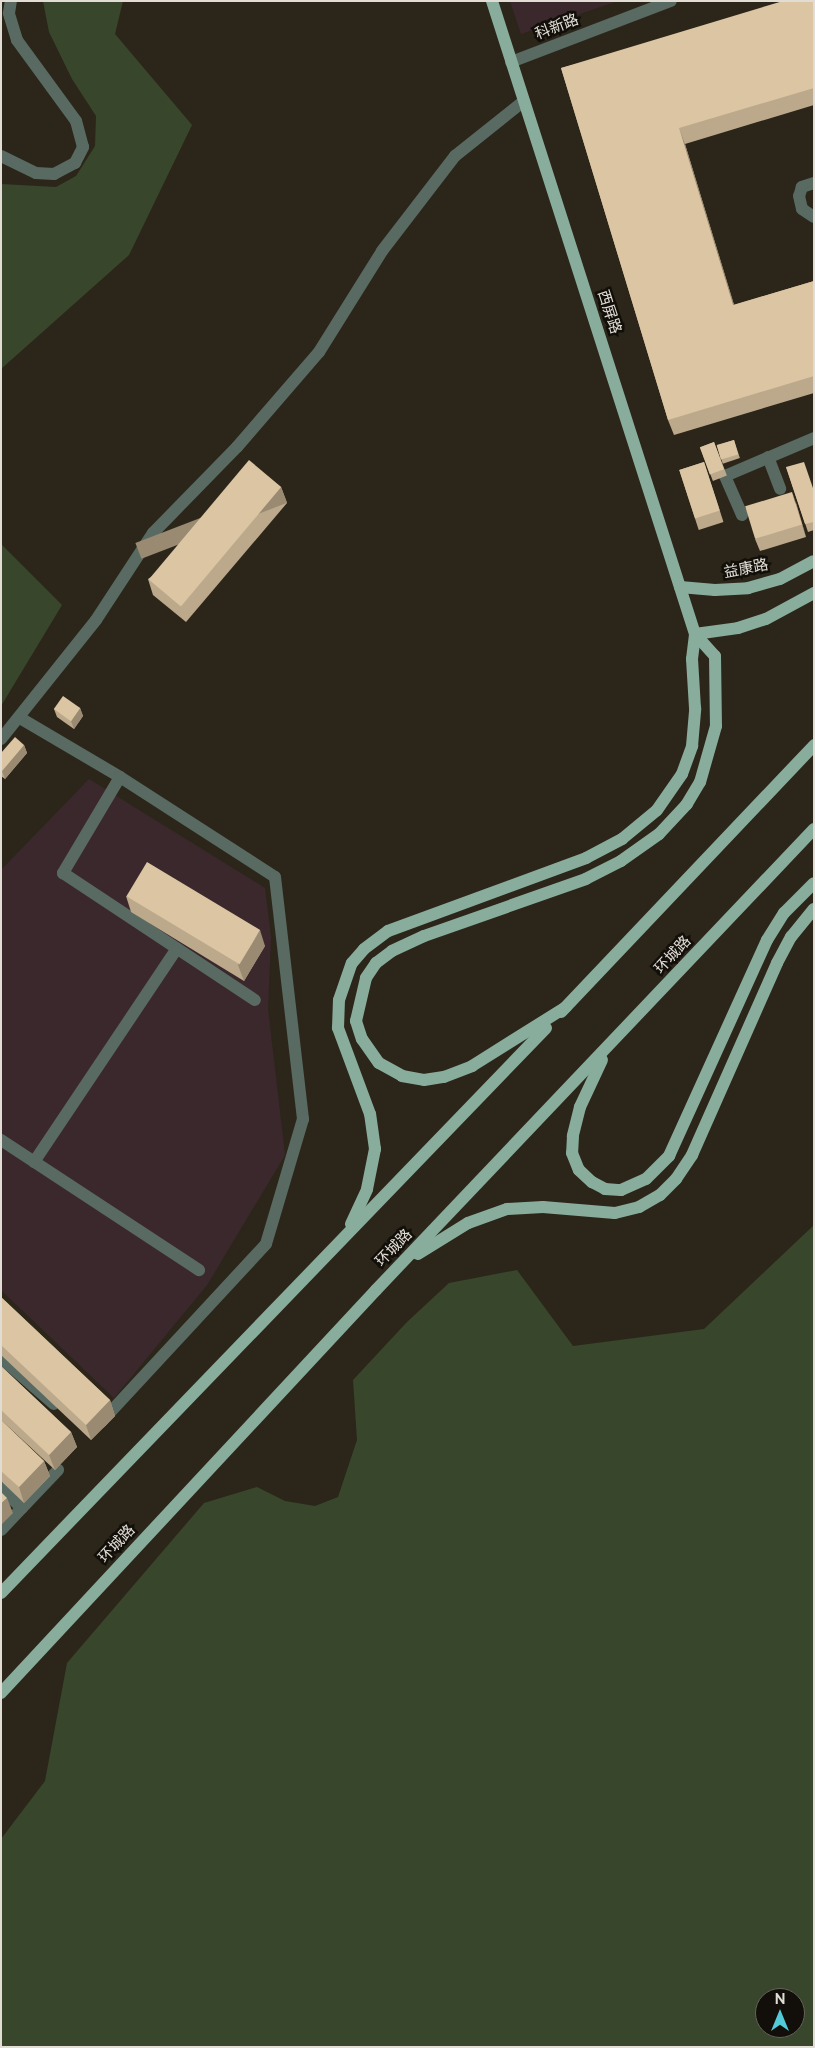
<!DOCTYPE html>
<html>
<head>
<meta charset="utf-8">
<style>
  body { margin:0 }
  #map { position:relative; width:815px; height:2048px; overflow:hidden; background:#2c261a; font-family:Raleway,"Noto Sans SC",sans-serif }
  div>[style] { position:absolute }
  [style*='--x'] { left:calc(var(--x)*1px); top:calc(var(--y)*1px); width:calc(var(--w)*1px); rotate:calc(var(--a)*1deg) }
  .industrial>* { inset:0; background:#3b282d }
  .green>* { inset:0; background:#38462c }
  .minor>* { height:12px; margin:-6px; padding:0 6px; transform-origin:6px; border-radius:6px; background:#586a62 }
  .major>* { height:12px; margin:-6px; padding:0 6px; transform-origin:6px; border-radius:6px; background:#89ad9c }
  .wall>* { inset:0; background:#bca98b; transform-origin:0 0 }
  .shaded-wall>* { inset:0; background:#998a71; transform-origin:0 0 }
  .building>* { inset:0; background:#dbc5a2; transform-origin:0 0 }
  span { translate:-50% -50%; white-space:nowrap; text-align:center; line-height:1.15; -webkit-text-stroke:5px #120f0a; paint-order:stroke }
  .street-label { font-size:15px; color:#e1ddd5 }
  .frame { position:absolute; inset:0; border:2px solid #e1ddd5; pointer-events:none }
  .north { position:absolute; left:755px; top:1988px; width:50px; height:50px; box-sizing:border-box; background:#120f0a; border:1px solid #65615b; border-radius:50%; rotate:0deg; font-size:14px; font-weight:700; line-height:20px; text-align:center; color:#e1ddd5 }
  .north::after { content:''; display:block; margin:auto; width:18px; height:22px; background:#52cbd8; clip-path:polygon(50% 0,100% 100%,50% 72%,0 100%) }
</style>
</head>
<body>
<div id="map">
  <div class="industrial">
    <div style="clip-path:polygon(510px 1px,618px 1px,521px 34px)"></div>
    <div style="clip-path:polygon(89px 779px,265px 888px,271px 937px,268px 1009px,285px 1155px,207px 1285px,114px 1398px,1px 1290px,1px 870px)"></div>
  </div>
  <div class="green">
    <div style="clip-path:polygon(43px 1px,123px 1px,115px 34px,192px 125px,129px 255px,1px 369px,1px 184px,56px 187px,76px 176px,95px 146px,96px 116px,72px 79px,49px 32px)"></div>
    <div style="clip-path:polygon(1px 544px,62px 605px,1px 706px)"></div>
    <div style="clip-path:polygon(evenodd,814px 1225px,814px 2047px,1px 2047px,1px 1839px,45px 1781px,67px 1663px,204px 1503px,257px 1487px,285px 1501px,315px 1506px,338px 1497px,357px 1440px,353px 1380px,407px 1322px,449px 1283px,517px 1270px,573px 1346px,704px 1329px,814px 1225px,765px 1998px,795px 1998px,795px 2028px,765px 2028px,765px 1998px)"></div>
  </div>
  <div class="minor">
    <div style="--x:511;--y:62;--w:171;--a:-20.9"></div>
    <div style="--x:1;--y:156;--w:39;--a:26"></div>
    <div style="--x:36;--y:173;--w:18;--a:3"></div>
    <div style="--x:54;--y:174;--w:24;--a:-28"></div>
    <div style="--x:75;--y:163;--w:18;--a:-63"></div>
    <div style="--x:83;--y:147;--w:27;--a:-105"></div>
    <div style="--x:76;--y:121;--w:100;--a:-126.1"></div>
    <div style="--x:17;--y:40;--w:28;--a:-107"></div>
    <div style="--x:9;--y:13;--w:12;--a:-81"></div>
    <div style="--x:814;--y:183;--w:13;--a:162"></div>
    <div style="--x:802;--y:187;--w:9;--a:108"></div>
    <div style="--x:799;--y:196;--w:13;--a:77"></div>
    <div style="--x:802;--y:209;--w:14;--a:34"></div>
    <div style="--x:768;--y:457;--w:34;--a:69"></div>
    <div style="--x:742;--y:515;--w:43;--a:-113.6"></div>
    <div style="--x:725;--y:476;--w:97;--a:-23.1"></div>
    <div style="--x:20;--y:718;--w:116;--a:30.5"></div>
    <div style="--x:120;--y:777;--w:184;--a:32.8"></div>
    <div style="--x:275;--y:877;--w:244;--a:83.4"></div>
    <div style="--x:303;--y:1119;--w:130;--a:106.5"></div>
    <div style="--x:266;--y:1244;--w:243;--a:132.8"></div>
    <div style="--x:1;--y:739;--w:152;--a:-51.4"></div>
    <div style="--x:96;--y:620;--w:104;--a:-56.8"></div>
    <div style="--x:153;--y:533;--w:120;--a:-45.7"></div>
    <div style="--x:237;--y:447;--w:125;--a:-49.2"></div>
    <div style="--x:319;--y:352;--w:119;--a:-58"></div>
    <div style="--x:382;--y:251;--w:120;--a:-52.5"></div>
    <div style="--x:455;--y:156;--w:88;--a:-38.6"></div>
    <div style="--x:120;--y:777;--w:112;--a:120.7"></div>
    <div style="--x:63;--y:873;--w:230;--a:33.5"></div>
    <div style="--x:1;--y:1140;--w:237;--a:33.3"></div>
    <div style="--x:34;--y:1162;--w:257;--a:-56.2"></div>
    <div style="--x:1;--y:1358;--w:70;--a:41"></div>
    <div style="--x:1;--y:1488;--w:29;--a:44"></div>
    <div style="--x:1;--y:1530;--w:83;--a:-46.5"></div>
  </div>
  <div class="major">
    <div style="--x:492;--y:1;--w:665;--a:72.22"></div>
    <div style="--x:695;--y:634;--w:30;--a:48"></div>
    <div style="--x:715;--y:656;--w:70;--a:89.2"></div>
    <div style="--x:716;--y:726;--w:58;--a:105.9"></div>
    <div style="--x:700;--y:782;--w:26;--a:121"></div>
    <div style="--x:687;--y:804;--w:41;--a:133"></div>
    <div style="--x:659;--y:834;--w:47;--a:144.6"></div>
    <div style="--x:621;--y:861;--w:39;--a:153"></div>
    <div style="--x:586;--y:879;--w:172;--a:160.6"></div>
    <div style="--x:424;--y:936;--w:35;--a:155"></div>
    <div style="--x:392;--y:951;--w:20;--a:143"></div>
    <div style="--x:376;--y:963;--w:18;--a:124"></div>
    <div style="--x:366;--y:978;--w:44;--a:103.1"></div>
    <div style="--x:356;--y:1021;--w:19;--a:72"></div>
    <div style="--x:362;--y:1039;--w:29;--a:55"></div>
    <div style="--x:379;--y:1063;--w:26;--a:29"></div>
    <div style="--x:402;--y:1076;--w:22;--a:10"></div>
    <div style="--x:424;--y:1080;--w:20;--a:-9"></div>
    <div style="--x:444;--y:1077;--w:30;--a:-21"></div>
    <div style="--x:472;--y:1066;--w:111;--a:-32.1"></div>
    <div style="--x:680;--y:587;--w:35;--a:5"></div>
    <div style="--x:715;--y:590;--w:33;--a:-3"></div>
    <div style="--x:748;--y:588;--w:33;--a:-16"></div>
    <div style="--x:780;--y:579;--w:38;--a:-28"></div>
    <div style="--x:695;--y:634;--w:43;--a:-7.9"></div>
    <div style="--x:738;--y:628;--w:29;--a:-18"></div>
    <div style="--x:766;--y:619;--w:55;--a:-28.4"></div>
    <div style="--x:561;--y:1012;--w:368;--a:-46.5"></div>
    <div style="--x:602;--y:1060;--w:52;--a:115.1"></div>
    <div style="--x:580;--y:1107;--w:30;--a:104"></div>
    <div style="--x:573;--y:1136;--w:17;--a:93"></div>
    <div style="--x:572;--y:1153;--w:18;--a:68"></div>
    <div style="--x:579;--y:1170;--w:18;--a:43"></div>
    <div style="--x:592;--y:1182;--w:15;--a:28"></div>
    <div style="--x:605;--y:1189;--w:16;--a:4"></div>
    <div style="--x:621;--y:1190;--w:27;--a:-24"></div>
    <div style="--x:646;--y:1179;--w:33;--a:-45"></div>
    <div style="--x:669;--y:1156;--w:237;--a:-65.6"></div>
    <div style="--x:767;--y:940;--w:32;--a:-58"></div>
    <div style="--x:784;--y:913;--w:42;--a:-45"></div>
    <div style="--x:351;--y:1224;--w:38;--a:-65"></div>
    <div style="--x:367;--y:1189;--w:41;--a:-78.7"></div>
    <div style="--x:375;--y:1149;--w:35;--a:-98"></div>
    <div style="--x:370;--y:1114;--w:92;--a:-110.4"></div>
    <div style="--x:338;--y:1028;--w:28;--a:-88"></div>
    <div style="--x:339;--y:1000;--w:39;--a:-71"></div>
    <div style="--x:352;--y:963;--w:18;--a:-49"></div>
    <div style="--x:364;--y:949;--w:30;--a:-37"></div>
    <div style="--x:388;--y:931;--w:211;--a:-20.2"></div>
    <div style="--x:586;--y:858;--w:41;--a:-27.8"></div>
    <div style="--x:622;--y:839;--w:45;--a:-39.6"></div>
    <div style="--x:657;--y:810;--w:44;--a:-55.2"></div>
    <div style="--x:682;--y:774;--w:30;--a:-70"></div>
    <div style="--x:692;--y:746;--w:38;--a:-85"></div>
    <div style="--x:695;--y:708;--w:49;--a:-93.5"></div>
    <div style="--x:692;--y:659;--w:25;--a:-83"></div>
    <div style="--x:418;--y:1254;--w:59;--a:-31.8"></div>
    <div style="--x:468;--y:1223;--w:41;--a:-19.7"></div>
    <div style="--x:507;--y:1209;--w:36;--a:-3"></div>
    <div style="--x:543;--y:1207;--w:72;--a:4.8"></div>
    <div style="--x:615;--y:1213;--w:25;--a:-14"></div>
    <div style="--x:639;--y:1207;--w:24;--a:-30"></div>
    <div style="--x:660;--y:1195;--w:23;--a:-45"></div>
    <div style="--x:676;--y:1179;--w:29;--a:-56"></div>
    <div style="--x:692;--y:1155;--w:210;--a:-66.1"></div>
    <div style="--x:777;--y:963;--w:30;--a:-62"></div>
    <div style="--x:791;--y:937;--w:36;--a:-51"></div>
    <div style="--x:1;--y:1593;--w:785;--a:-46.03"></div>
    <div style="--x:1;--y:1693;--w:550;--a:-47.06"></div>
    <div style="--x:376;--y:1290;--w:636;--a:-46.47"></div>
  </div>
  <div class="wall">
    <div style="clip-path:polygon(814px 1px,814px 105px,685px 144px,734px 305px,814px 281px,814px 393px,674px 435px,668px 420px,561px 68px)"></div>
    <div style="left:734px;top:440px;width:19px;height:18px;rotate:72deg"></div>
    <div style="left:714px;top:442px;width:36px;height:15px;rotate:69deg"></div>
    <div style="left:704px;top:462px;width:63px;height:26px;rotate:72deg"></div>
    <div style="clip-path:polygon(786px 467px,814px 491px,814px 530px,808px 532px)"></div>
    <div style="clip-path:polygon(281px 487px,287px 503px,186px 622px,153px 595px,148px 579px)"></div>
    <div style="clip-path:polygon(796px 503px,806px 537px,760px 551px,755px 539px)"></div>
    <div style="clip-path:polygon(80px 708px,83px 716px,74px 729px,57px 717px,54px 709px)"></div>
    <div style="clip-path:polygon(24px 745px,27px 753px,5px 779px,1px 776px,1px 753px)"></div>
    <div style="clip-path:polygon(126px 896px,265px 946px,244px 981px,131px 912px)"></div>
    <div style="clip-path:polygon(1px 1297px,110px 1400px,115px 1416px,91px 1440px,1px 1355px)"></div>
    <div style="clip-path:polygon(1px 1366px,71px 1432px,77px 1447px,55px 1470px,1px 1420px)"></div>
    <div style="clip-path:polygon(1px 1420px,44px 1461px,50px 1476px,24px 1503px,1px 1481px)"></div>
  </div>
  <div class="shaded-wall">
    <div style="clip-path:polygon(679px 128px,685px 144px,739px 321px,733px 305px)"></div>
    <div style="left:281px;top:487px;width:17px;height:156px;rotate:69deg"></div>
    <div style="clip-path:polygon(792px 492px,796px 503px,806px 537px,802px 525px)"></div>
    <div style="clip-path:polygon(80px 708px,83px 716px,74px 729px,71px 721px)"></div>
    <div style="clip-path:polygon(24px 745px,27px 753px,5px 779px,2px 771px)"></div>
    <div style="clip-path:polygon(260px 930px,265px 946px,244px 981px,238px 965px)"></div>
    <div style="clip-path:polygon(110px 1400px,115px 1416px,91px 1440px,86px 1425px)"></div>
    <div style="clip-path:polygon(71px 1432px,77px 1447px,55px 1470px,49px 1455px)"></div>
    <div style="clip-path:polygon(44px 1461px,50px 1476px,24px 1503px,19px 1487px)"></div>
    <div style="clip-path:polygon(7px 1498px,13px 1513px,1px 1525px,1px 1504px)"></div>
  </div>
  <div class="building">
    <div style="clip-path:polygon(783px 1px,814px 1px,814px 88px,679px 128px,733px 305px,814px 281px,814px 376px,668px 420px,561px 68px)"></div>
    <div style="left:734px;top:440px;width:15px;height:18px;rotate:74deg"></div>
    <div style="left:714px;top:442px;width:29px;height:15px;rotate:70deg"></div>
    <div style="left:249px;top:460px;width:42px;height:156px;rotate:40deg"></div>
    <div style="left:704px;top:462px;width:51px;height:26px;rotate:72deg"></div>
    <div style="clip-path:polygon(804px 462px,814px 491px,814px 522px,805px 524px,786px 467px)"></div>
    <div style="left:792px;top:492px;width:34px;height:49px;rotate:73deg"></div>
    <div style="left:63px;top:696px;width:21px;height:16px;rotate:35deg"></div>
    <div style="clip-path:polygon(15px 737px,24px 745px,2px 771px,1px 753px)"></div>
    <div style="left:147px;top:862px;width:132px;height:40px;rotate:31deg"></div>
    <div style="clip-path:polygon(1px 1297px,110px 1400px,86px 1425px,1px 1345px)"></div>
    <div style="clip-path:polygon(1px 1366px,71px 1432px,49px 1455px,1px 1410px)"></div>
    <div style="clip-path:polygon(1px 1420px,44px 1461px,19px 1487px,1px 1471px)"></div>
    <div style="clip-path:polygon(1px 1492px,7px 1498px,1px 1504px)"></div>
  </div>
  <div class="street-label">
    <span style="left:557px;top:27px;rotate:-21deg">科新路</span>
    <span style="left:609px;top:312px;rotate:72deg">西屏路</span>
    <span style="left:746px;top:569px;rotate:-11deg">益康路</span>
    <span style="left:673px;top:955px;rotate:-47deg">环城路</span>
    <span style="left:394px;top:1248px;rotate:-46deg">环城路</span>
    <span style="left:117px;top:1544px;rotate:-47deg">环城路</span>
  </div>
  <div class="frame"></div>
  <div class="north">N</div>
</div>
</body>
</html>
